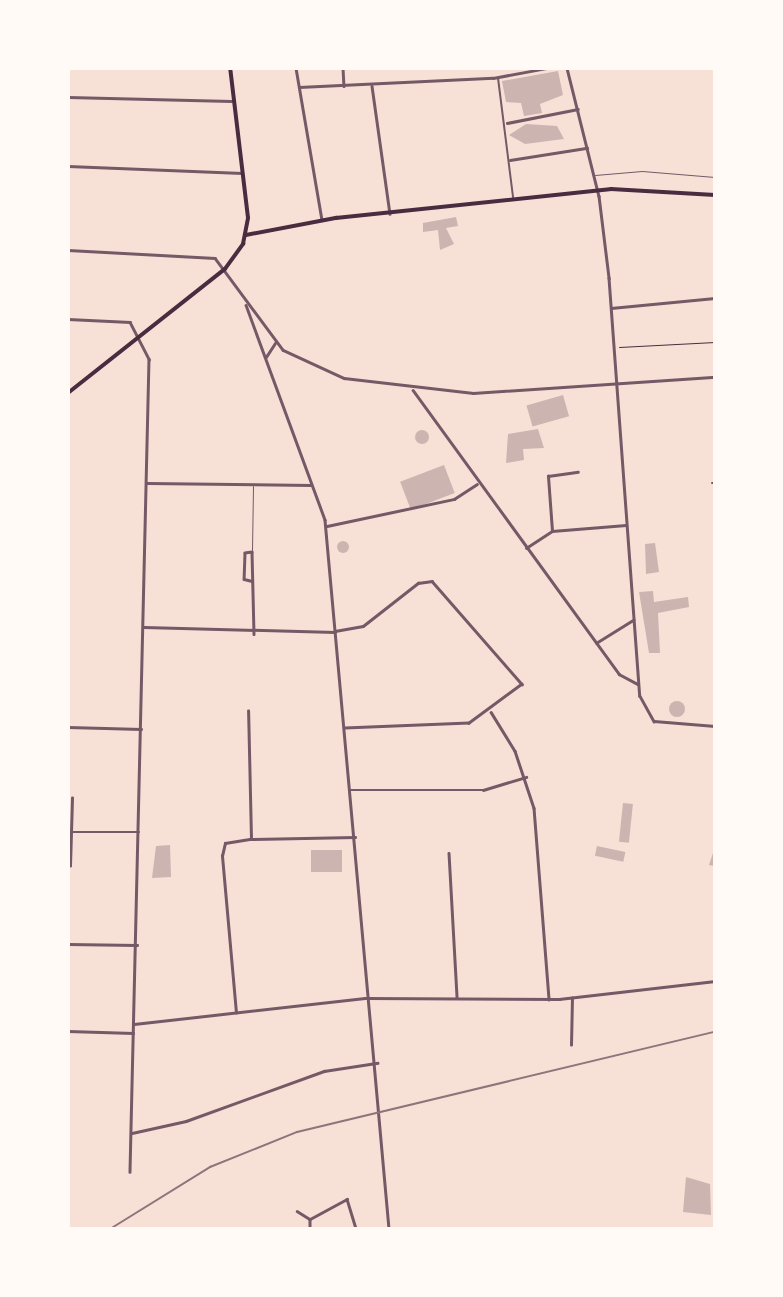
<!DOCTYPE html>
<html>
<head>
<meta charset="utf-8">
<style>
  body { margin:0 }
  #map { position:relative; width:783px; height:1297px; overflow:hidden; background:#f7e1d7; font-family:Figtree,sans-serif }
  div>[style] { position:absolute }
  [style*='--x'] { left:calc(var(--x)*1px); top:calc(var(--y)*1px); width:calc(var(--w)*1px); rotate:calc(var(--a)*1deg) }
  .building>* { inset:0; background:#ccb4b1; transform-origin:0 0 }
  .round { border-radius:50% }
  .path>* { height:1px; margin:-0.5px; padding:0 0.5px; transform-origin:0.5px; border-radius:0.5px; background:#4a2c40 }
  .service>* { height:1px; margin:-0.5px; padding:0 0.5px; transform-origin:0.5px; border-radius:0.5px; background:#755966 }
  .pedestrian>* { height:2px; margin:-1px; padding:0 1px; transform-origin:1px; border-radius:1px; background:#755966 }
  .minor>* { height:2.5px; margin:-1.25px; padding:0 1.25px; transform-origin:1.25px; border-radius:1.25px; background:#755966 }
  .secondary>* { height:3.5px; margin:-1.75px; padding:0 1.75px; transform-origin:1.75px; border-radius:1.75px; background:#4a2c40 }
  .rail>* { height:2px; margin:-1px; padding:0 1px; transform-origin:1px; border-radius:1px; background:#8f747c }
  span { translate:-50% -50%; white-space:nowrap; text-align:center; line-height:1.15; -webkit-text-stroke:6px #fffaf5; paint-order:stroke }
  .frame { position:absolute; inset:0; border:70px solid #fffaf5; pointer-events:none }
</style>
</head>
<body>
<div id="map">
  <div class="building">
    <div style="clip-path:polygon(558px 71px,563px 95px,540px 104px,542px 113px,524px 116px,521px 103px,506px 102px,502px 81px)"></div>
    <div style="clip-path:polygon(526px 124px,557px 126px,564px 139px,525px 144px,509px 135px)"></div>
    <div style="clip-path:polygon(456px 217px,458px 226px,446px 228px,454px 244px,440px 250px,438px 230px,423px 232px,423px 223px)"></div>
    <div style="left:563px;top:395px;width:22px;height:38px;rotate:74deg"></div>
    <div style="clip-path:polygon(538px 429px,544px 448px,523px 449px,524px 460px,506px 463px,508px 434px)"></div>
    <div class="round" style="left:415px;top:430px;width:14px;height:14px"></div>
    <div style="left:444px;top:465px;width:30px;height:47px;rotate:69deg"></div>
    <div class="round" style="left:337px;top:541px;width:12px;height:12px"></div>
    <div style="clip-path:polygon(655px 543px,659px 572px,646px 574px,645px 544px)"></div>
    <div style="clip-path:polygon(653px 591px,654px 602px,688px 597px,689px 607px,658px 613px,660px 653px,649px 653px,639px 592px)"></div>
    <div class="round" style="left:669px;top:701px;width:16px;height:16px"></div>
    <div style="left:623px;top:803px;width:10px;height:39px;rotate:6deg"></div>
    <div style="clip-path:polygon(170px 845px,171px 877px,152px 878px,156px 846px)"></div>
    <div style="left:597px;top:846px;width:29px;height:10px;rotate:12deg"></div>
    <div style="clip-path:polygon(715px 847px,715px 866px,709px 865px)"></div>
    <div style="left:311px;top:850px;width:31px;height:22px"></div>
    <div style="clip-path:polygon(686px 1177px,710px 1184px,711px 1215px,683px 1212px)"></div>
  </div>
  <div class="path">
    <div style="--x:619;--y:347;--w:96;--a:-3"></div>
  </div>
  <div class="service">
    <div style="--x:595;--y:175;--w:47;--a:-4.9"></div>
    <div style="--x:642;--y:171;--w:73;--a:4.7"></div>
    <div style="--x:252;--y:550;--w:64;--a:-89.1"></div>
  </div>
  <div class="pedestrian">
    <div style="--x:498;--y:78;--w:120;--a:82.8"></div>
  </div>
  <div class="minor">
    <div style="--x:296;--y:68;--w:154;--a:80.3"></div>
    <div style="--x:343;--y:68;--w:18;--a:87"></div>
    <div style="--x:567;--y:68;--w:132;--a:76"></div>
    <div style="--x:599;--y:196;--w:83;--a:83"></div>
    <div style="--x:609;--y:278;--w:419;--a:85.8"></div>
    <div style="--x:640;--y:696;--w:29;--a:61"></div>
    <div style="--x:654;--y:721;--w:61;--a:4.7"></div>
    <div style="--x:372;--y:86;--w:129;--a:82"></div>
    <div style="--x:299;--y:87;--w:194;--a:-2.7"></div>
    <div style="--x:493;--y:78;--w:55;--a:-10.5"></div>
    <div style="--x:68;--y:97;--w:163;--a:1.4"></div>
    <div style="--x:507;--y:123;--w:72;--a:-11.2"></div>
    <div style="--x:510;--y:160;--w:78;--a:-8.9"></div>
    <div style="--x:68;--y:166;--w:174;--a:2.3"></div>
    <div style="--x:68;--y:250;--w:147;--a:3.1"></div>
    <div style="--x:215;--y:258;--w:114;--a:53.5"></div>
    <div style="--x:283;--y:350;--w:67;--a:24.7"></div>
    <div style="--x:344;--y:378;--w:130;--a:6.6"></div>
    <div style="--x:473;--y:393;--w:243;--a:-3.8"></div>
    <div style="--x:246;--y:305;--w:229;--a:69.8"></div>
    <div style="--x:325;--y:520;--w:712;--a:84.84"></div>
    <div style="--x:611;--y:308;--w:104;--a:-5.5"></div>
    <div style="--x:68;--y:319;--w:62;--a:2.8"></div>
    <div style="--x:130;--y:322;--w:42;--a:62.8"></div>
    <div style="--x:149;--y:359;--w:813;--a:91.34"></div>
    <div style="--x:266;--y:357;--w:17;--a:-57"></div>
    <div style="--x:413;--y:390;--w:351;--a:54"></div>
    <div style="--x:619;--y:674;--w:21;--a:28"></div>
    <div style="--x:147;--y:483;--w:164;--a:0.7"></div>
    <div style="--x:712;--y:483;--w:3;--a:0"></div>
    <div style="--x:327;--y:526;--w:130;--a:-12"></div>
    <div style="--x:454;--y:499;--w:27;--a:-33"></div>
    <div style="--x:552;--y:531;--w:55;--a:-94.2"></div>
    <div style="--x:548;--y:476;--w:30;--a:-8"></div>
    <div style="--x:526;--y:548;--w:31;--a:-33"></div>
    <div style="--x:552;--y:531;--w:74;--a:-4.6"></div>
    <div style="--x:252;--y:552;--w:82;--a:88.6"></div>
    <div style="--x:252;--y:552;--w:7;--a:172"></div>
    <div style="--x:245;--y:553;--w:26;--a:92"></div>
    <div style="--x:244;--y:579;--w:8;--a:14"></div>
    <div style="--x:144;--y:627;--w:191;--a:1.5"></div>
    <div style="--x:335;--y:631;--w:28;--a:-10"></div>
    <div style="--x:363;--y:626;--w:70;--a:-38"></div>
    <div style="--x:418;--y:583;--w:14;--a:-8"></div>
    <div style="--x:432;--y:581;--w:137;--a:48.9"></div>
    <div style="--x:522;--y:684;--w:66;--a:143.7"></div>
    <div style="--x:469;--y:723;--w:124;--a:177.7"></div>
    <div style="--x:596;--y:643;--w:44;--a:-31.9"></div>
    <div style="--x:491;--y:712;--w:46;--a:58.4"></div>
    <div style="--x:515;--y:751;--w:60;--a:71.6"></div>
    <div style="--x:534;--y:808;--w:192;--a:85.5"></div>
    <div style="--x:68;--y:727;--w:73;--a:1.6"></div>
    <div style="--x:350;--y:790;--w:133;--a:0"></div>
    <div style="--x:483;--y:790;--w:45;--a:-16.8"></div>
    <div style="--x:68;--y:832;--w:71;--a:0"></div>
    <div style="--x:251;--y:839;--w:104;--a:-1.1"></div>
    <div style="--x:449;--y:853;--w:145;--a:86.8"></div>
    <div style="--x:70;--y:866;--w:68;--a:-88.3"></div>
    <div style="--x:68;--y:944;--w:69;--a:0.8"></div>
    <div style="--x:236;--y:1013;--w:158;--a:-95.1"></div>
    <div style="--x:222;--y:856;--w:13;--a:-77"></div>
    <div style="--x:225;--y:843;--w:26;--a:-9"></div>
    <div style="--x:251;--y:839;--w:128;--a:-91.3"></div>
    <div style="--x:134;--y:1024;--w:232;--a:-6.4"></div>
    <div style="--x:365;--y:998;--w:194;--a:0.3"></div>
    <div style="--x:559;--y:999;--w:157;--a:-6.6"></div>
    <div style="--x:68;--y:1031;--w:65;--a:1.8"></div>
    <div style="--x:571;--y:1045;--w:47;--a:-88.8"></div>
    <div style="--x:132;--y:1133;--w:55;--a:-12.5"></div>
    <div style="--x:186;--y:1121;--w:147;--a:-19.9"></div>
    <div style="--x:324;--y:1071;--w:54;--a:-8.6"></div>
    <div style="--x:297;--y:1211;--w:15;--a:32"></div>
    <div style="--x:310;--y:1219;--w:10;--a:90"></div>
    <div style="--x:310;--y:1219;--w:42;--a:-28.4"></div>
    <div style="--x:347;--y:1199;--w:31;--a:73"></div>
  </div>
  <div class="secondary">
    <div style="--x:246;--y:235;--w:92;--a:-10.7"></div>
    <div style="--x:336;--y:218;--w:277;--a:-6"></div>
    <div style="--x:611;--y:189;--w:104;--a:3.3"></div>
    <div style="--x:68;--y:393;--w:200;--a:-38.3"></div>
    <div style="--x:225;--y:269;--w:31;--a:-54"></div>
    <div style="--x:243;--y:244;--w:26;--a:-79"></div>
    <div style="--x:248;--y:218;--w:151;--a:-96.8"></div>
  </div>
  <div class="rail">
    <div style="--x:110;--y:1229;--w:118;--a:-31.8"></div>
    <div style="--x:210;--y:1167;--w:94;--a:-21.9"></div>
    <div style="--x:297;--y:1132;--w:430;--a:-13.5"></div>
  </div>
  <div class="frame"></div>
</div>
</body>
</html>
